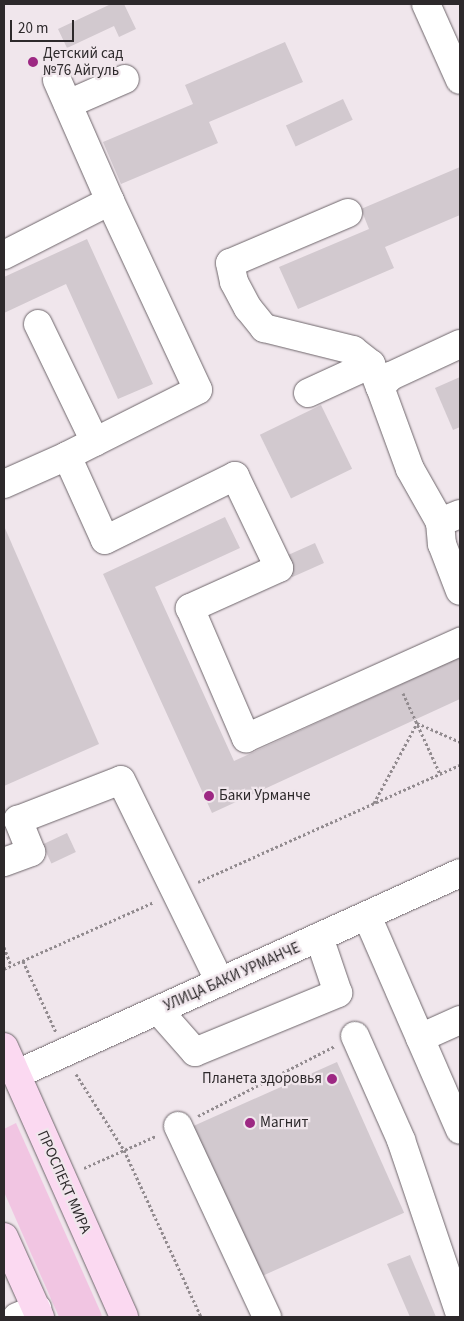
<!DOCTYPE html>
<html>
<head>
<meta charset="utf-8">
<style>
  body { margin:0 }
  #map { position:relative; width:464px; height:1321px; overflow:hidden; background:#f0e6ec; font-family:"Source Sans 3",sans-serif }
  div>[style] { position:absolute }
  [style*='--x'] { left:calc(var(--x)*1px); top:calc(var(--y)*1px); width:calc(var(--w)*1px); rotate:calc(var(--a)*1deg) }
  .green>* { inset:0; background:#f1c5e2 }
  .building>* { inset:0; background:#d2c9cf; transform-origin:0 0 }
  .path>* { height:3px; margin-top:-1.5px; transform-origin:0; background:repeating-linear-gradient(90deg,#928b8f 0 2.5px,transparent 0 5px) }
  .roads { filter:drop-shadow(0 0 1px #6e666b) drop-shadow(0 0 1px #6e666b) }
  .minor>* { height:28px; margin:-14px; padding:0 14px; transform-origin:14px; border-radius:14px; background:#fff }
  .major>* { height:28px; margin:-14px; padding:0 14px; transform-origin:14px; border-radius:14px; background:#fbd9f1 }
  .dots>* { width:14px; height:14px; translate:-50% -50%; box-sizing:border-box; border:2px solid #f0e6ec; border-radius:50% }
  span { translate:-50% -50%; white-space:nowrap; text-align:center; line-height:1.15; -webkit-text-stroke:4.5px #f0e6ec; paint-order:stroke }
  .poi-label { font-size:15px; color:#2d292b }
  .left { translate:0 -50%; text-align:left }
  .right { translate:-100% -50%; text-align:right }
  .street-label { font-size:15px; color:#2d292b }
  .frame { position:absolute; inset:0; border:5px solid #2d292b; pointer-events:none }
  .scale { position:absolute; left:10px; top:20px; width:64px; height:22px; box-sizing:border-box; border:2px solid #2d292b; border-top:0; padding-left:6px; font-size:15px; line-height:18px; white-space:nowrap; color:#2d292b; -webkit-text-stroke:4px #f0e6ec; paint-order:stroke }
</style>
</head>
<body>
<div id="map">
  <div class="green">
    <div style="clip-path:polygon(16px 1123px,101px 1313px,102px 1317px,59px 1317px,4px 1192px,4px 1129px)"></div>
  </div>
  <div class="building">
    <div style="clip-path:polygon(111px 4px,124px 4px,136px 29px,119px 37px,114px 26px,67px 48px,58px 29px)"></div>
    <div style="clip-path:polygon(285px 42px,303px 82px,209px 122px,218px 143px,121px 184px,103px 142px,193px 104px,185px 85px)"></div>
    <div style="left:343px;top:99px;width:23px;height:63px;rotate:65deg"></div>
    <div style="clip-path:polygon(460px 167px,460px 215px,385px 247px,394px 268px,298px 309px,279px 267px,369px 229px,361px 209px)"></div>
    <div style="clip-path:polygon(87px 239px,153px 384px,118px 399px,66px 284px,4px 313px,4px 277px)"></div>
    <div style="clip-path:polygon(460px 377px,460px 427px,453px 430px,435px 388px)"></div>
    <div style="left:321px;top:405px;width:71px;height:68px;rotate:64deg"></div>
    <div style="clip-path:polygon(225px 517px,240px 548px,155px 587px,234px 761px,460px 657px,460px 699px,212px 813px,103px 574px)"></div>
    <div style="clip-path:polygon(4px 526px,99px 744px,4px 786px)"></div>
    <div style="left:315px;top:543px;width:22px;height:35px;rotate:66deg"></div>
    <div style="left:67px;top:833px;width:21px;height:27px;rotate:65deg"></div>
    <div style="left:337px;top:1062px;width:165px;height:159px;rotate:66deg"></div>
    <div style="clip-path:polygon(410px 1255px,436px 1317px,410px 1317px,387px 1264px)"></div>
  </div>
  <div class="path">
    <div style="--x:403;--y:693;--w:89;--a:65.4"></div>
    <div style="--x:374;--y:803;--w:91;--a:-61.7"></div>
    <div style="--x:417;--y:723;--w:47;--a:23.8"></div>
    <div style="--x:198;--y:882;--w:287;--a:-24.1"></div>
    <div style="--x:4;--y:947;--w:19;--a:69"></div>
    <div style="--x:23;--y:961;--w:78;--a:65.1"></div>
    <div style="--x:4;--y:969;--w:164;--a:-24.1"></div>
    <div style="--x:76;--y:1074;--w:90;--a:57.7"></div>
    <div style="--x:124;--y:1150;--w:184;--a:65.2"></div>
    <div style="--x:198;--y:1116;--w:154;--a:-27.1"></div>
    <div style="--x:84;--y:1168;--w:79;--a:-24"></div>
  </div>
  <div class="roads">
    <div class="minor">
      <div style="--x:426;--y:4;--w:83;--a:65.9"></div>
      <div style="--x:57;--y:80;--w:132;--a:66.3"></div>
      <div style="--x:68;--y:104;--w:62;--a:-23.7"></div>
      <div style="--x:348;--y:213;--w:128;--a:157"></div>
      <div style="--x:230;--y:263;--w:19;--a:78"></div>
      <div style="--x:234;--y:282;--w:30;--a:62"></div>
      <div style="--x:248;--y:308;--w:26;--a:51"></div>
      <div style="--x:264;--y:328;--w:92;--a:13.9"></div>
      <div style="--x:353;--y:350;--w:23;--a:38"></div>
      <div style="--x:371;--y:364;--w:25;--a:69"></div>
      <div style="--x:4;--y:255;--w:119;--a:-27"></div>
      <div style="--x:110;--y:201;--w:208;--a:65"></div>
      <div style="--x:198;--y:390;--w:147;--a:153.3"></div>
      <div style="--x:38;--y:324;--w:131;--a:64.2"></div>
      <div style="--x:308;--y:393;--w:69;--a:-24.7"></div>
      <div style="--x:4;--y:484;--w:69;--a:-24"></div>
      <div style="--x:67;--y:456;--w:92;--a:65.7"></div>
      <div style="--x:105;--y:540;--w:145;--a:-26.2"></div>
      <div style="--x:235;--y:476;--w:102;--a:64.4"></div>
      <div style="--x:279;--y:568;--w:98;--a:155.8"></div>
      <div style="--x:190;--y:608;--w:142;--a:66.7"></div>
      <div style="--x:246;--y:738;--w:235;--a:-24.2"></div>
      <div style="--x:460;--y:514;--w:22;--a:158"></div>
      <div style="--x:440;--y:522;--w:22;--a:85"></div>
      <div style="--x:442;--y:544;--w:50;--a:69"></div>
      <div style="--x:440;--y:522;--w:61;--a:-119.5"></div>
      <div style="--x:410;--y:469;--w:87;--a:-110.1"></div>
      <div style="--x:380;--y:387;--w:16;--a:-45"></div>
      <div style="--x:391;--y:376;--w:76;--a:-24.9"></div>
      <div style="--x:4;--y:862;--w:29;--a:-20"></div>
      <div style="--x:31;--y:852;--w:35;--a:-112"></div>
      <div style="--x:18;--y:820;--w:110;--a:-21.2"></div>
      <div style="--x:121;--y:780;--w:225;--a:63.9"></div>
      <div style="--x:367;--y:916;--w:233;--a:66.5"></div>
      <div style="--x:158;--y:1010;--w:56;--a:48.6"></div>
      <div style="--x:195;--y:1052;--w:155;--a:-22.4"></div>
      <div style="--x:338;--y:993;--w:59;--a:-108.7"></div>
      <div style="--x:355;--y:1036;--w:114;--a:66.1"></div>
      <div style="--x:401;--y:1140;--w:184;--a:71.3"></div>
      <div style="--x:420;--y:1038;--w:44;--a:-24.2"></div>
      <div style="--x:17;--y:1074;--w:486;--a:-24.4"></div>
      <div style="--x:178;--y:1126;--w:211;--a:65"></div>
      <div style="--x:17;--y:1317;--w:22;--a:-22"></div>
    </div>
    <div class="major">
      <div style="--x:4;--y:1047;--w:295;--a:66"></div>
      <div style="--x:4;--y:1237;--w:88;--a:65.8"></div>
    </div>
  </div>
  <div class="dots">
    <div style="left:33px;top:62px;background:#9d2883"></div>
    <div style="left:209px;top:796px;background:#9d2883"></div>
    <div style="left:332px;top:1079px;background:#9d2883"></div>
    <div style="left:250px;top:1123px;background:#9d2883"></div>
  </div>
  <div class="poi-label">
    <span class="left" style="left:43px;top:62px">Детский сад<br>№76 Айгуль</span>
    <span class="left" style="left:219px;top:796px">Баки Урманче</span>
    <span class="right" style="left:322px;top:1079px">Планета здоровья</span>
    <span class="left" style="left:260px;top:1123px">Магнит</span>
  </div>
  <div class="street-label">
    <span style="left:232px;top:977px;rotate:-24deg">УЛИЦА БАКИ УРМАНЧЕ</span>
    <span style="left:64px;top:1182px;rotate:66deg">ПРОСПЕКТ МИРА</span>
  </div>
  <div class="frame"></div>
  <div class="scale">20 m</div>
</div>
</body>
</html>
